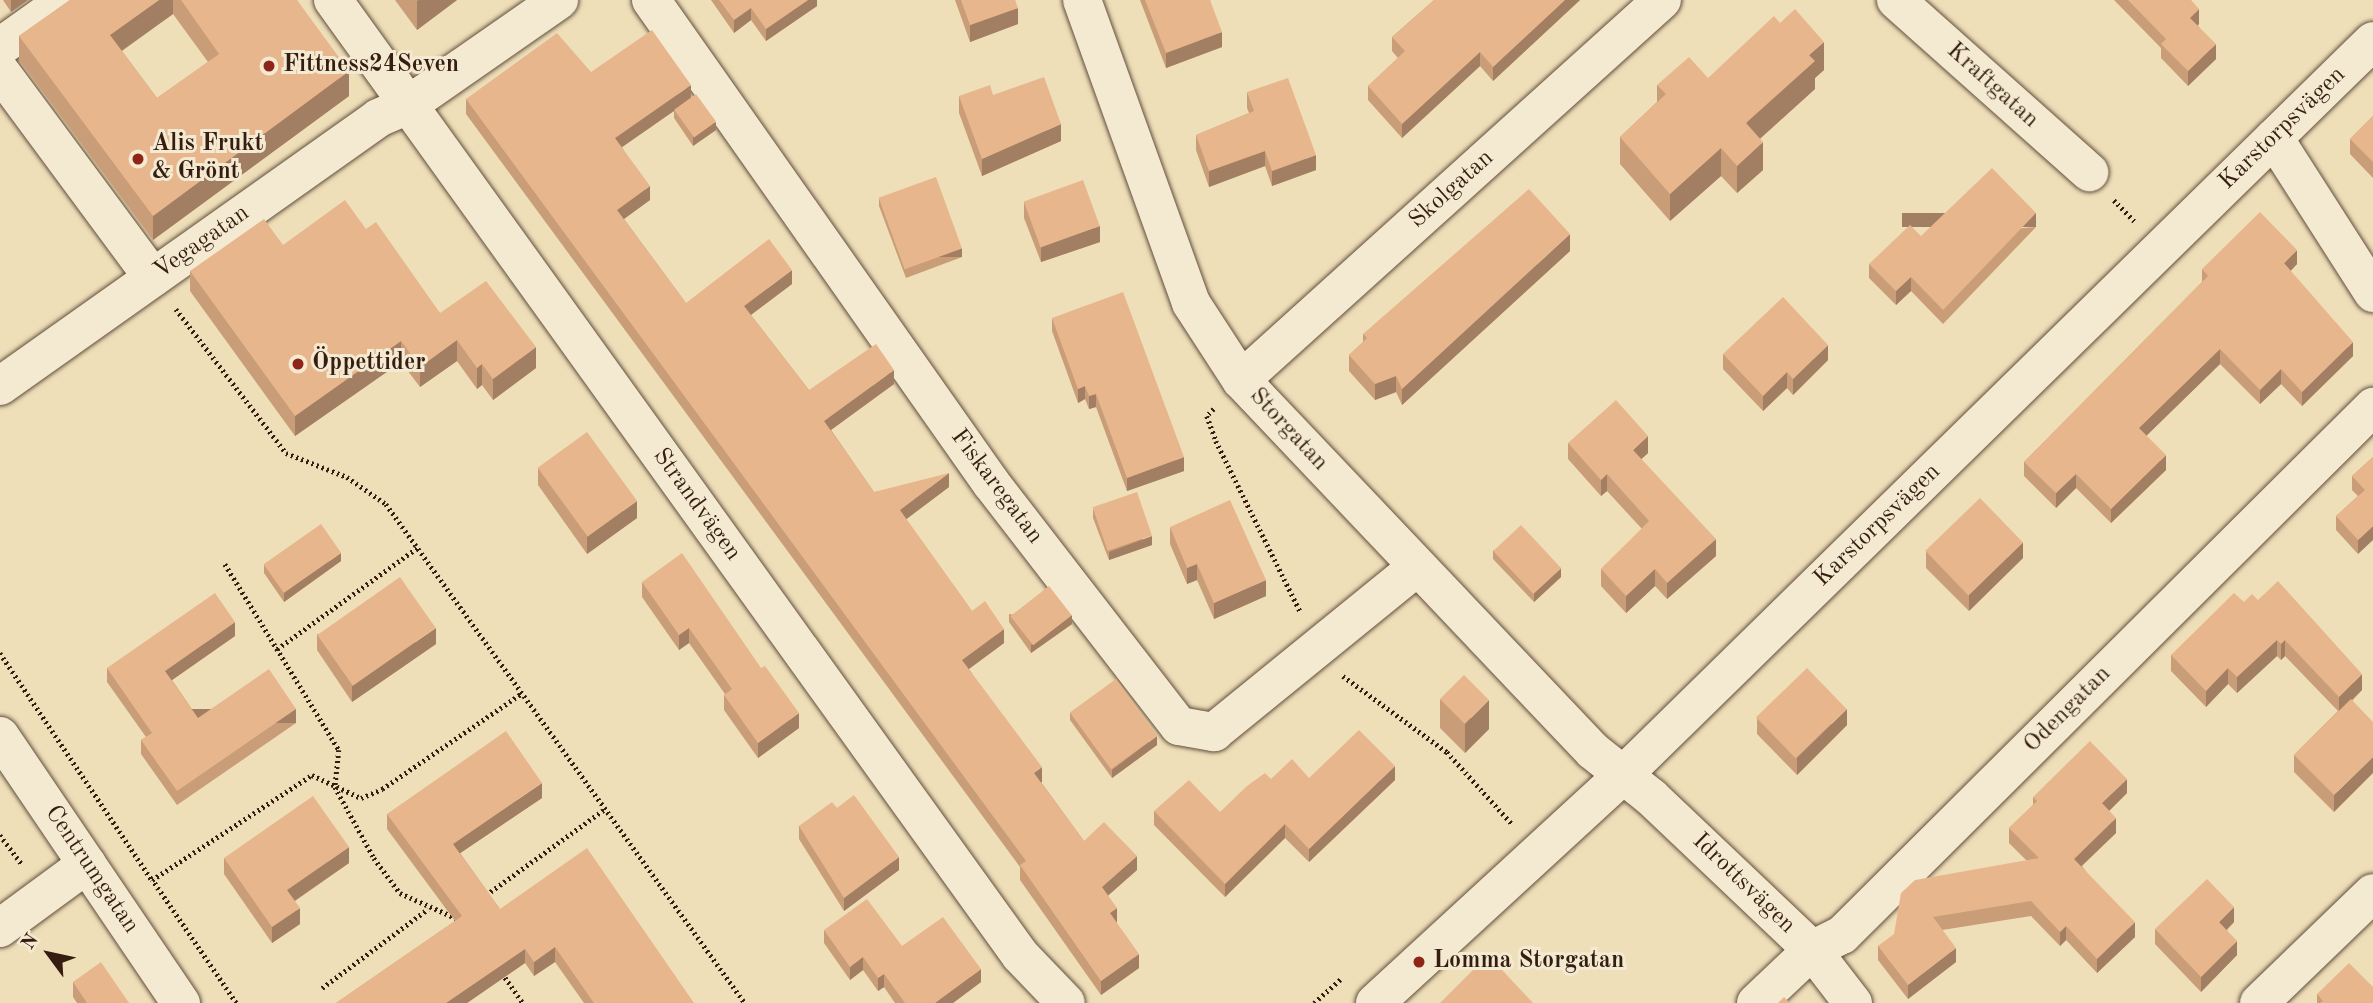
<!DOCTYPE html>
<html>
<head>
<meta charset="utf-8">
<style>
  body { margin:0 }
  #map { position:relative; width:2373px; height:1003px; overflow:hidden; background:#eedfb9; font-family:"Old Standard TT",serif }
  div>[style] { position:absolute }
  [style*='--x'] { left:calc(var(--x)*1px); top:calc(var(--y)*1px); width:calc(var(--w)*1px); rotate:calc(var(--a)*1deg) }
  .path>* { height:4.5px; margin-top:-2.25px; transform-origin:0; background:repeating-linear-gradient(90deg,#351d12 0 2px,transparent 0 5.5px) }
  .roads { filter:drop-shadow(0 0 2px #634e3c) drop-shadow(0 0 2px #634e3c) }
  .street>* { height:38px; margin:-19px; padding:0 19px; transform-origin:19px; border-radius:19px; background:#f4ead2 }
  .secondary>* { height:38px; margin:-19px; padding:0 19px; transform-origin:19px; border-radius:19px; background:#f4ead2 }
  .wall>* { inset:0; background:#c89d78 }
  .shaded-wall>* { inset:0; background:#a27f62; transform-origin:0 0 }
  .building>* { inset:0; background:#e8b68c; transform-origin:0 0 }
  .dots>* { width:19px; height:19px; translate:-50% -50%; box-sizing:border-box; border:4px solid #f4ead2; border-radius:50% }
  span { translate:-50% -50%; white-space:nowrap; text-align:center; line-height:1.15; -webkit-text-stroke:6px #f4ead2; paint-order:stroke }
  .poi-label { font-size:24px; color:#351d12; font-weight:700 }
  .left { translate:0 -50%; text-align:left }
  .street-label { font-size:24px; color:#351d12 }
  .north { position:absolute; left:14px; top:919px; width:70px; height:70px; -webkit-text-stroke:5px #f4ead2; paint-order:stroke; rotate:303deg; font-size:19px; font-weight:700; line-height:28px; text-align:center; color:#351d12 }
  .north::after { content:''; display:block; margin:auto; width:24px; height:32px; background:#351d12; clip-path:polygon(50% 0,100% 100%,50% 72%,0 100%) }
</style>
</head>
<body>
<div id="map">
  <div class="path">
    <div style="--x:2114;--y:200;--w:30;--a:46"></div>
    <div style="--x:176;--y:309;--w:181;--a:52.6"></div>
    <div style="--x:286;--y:453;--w:66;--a:21.5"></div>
    <div style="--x:347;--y:477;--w:47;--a:34.7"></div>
    <div style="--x:386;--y:504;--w:615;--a:54.27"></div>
    <div style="--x:1214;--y:409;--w:10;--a:135"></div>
    <div style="--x:1207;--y:416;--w:27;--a:70"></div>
    <div style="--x:1216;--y:441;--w:190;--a:63.7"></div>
    <div style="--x:225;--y:564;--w:218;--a:58.5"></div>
    <div style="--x:339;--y:750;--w:37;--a:96"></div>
    <div style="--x:335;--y:787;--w:81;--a:61.2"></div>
    <div style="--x:374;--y:858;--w:44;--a:53.4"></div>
    <div style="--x:400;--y:893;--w:64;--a:24.1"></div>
    <div style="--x:277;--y:649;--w:173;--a:-35.8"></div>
    <div style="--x:0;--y:653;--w:273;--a:56.2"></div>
    <div style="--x:1343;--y:676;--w:129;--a:36.2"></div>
    <div style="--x:1447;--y:752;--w:97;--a:47.9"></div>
    <div style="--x:0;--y:835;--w:36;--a:53"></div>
    <div style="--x:486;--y:895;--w:148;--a:-35.9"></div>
    <div style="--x:502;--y:973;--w:37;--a:55"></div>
    <div style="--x:322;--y:988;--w:132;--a:-36.7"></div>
    <div style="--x:236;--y:1003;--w:149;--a:-124.3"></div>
    <div style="--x:152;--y:880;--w:191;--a:-33.3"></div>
    <div style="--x:312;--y:775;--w:54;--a:25.1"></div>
    <div style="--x:361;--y:798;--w:23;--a:-23"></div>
    <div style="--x:382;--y:789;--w:170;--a:-34.4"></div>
    <div style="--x:1314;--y:1003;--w:38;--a:-42"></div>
  </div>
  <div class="roads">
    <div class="street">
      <div style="--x:333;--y:0;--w:1176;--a:54.27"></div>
      <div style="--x:1020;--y:955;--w:66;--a:46.2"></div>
      <div style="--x:651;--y:0;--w:591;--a:54.86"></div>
      <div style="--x:991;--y:483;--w:307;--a:52.3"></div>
      <div style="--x:1179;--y:726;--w:36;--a:10"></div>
      <div style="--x:1214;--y:732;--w:260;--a:-39.1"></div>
      <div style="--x:1082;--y:0;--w:322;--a:70.2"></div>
      <div style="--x:1191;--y:303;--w:92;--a:57"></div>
      <div style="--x:1241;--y:380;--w:511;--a:46.51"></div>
      <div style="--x:1593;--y:751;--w:74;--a:38.4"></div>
      <div style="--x:1651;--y:797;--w:222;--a:43.5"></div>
      <div style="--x:1812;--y:950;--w:67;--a:52.3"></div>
      <div style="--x:1896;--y:0;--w:259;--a:41.7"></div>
      <div style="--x:0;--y:47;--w:81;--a:-35.5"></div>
      <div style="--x:0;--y:71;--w:257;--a:53.5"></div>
      <div style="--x:2274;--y:138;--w:184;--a:57.4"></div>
      <div style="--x:1241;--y:380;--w:567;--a:-42.07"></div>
      <div style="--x:0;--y:386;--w:463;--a:-35.3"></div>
      <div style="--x:378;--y:118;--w:33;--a:-23"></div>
      <div style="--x:408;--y:105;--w:184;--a:-34.8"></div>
      <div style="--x:0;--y:928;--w:108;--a:-36.3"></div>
      <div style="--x:1756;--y:1003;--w:77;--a:-43.4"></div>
      <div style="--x:1812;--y:950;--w:34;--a:-27"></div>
      <div style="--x:1842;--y:935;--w:749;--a:-44.84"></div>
      <div style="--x:2259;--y:1003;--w:158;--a:-44"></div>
    </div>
    <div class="secondary">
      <div style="--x:0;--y:736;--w:323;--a:55.9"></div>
      <div style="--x:1375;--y:1003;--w:337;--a:-42.6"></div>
      <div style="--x:1623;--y:775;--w:1049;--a:-44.38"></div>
    </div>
  </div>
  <div class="wall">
    <div style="clip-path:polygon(3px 0,28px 0,11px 12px)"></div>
    <div style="clip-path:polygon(evenodd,70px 0,297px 0,349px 96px,153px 240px,19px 60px,19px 36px,70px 0,173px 14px,208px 62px,157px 98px,122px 51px,173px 14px)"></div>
    <div style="clip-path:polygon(395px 0,457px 0,417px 30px)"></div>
    <div style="clip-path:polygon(711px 0,817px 0,817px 6px,766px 41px,751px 20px,734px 33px)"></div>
    <div style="clip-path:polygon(955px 0,1015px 0,1018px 24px,970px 42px)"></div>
    <div style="clip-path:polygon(1140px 0,1210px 0,1222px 47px,1166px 68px)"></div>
    <div style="clip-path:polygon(1434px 0,1580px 0,1493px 81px,1480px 66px,1402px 138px,1368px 100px,1368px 86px,1398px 58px,1392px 51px,1392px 37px)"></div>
    <div style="clip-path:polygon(2114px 0,2191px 0,2199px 24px,2198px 25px,2216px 59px,2188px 86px,2161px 58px,2161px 48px)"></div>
    <div style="clip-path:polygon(1824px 70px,1815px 78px,1815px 89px,1760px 139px,1763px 170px,1737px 193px,1721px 176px,1670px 221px,1620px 164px,1620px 137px,1657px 102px,1657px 85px,1708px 78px)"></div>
    <div style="clip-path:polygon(591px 72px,691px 97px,716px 130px,693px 146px,674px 118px,674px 111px,622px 147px,650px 200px,624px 219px,686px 303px,792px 284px,751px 315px,809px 390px,894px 384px,831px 430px,874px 492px,949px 487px,906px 519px,972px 611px,1004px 643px,969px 669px,1042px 782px,1041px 782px,1084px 841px,1137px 870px,1108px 895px,1117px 922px,1116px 923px,1139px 968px,1101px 995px,1020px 880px,1020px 867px,466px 114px,466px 99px)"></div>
    <div style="clip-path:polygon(1247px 92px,1316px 170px,1272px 186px,1265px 166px,1209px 187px,1196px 150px,1196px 135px,1249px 113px,1247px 108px)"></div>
    <div style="clip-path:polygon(993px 95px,1061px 141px,982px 176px,959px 113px,959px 96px)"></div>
    <div style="clip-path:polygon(2373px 116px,2373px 178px,2350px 154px,2350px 139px)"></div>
    <div style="clip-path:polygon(879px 198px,962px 257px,906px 278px,879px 206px)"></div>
    <div style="clip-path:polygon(1024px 202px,1100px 242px,1041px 262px,1024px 218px)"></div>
    <div style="clip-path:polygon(2036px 227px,1943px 324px,1911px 291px,1896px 305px,1869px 278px,1869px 264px,1921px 236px)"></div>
    <div style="clip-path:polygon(366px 229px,440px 313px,536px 368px,493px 400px,482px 385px,477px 389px,457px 361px,420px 387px,401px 362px,295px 436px,190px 291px,190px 271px,283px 245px)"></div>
    <div style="clip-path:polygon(1570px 251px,1402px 405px,1396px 392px,1375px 400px,1349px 371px,1349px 355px,1363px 342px,1363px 334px)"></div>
    <div style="clip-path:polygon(2297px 264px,2290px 271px,2353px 356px,2302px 406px,2281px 384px,2260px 404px,2220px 364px,2146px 436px,2166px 470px,2111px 523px,2076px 488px,2056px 508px,2024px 476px,2024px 462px,2202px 282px,2202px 269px)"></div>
    <div style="clip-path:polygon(1052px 318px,1184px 471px,1127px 491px,1096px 407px,1089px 409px,1085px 399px,1078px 403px,1052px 331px)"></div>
    <div style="clip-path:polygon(1723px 354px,1828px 360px,1793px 395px,1787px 388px,1763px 411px,1723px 369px)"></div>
    <div style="clip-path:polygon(1568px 443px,1648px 453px,1641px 459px,1716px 556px,1667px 599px,1655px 586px,1626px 613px,1601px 586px,1601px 569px,1642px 529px,1607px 491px,1601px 496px,1568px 459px)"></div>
    <div style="clip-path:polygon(2373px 457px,2358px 554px,2336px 530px,2336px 516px,2358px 496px,2352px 490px,2352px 476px)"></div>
    <div style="clip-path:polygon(538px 468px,637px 518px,587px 554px,538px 485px)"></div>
    <div style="clip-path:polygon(1093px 509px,1152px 545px,1109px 560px,1093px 518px)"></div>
    <div style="clip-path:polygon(1170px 527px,1266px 596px,1214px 619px,1197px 580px,1187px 584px,1170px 544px)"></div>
    <div style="clip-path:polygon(1493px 550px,1561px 577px,1534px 602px,1493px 559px)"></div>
    <div style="clip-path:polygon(1926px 551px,2023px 558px,1969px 611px,1926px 568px)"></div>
    <div style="clip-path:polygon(341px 561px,284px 602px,264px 573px,264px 564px)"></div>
    <div style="clip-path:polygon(642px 582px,799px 728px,758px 758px,724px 710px,724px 695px,725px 694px,689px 643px,679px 650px,642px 597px)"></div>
    <div style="clip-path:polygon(2258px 600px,2362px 690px,2352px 701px,2334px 812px,2294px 772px,2294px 755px,2338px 711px,2285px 656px,2281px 660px,2277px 656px,2237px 693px,2228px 684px,2206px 707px,2171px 671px,2171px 655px,2244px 602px)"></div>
    <div style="clip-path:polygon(1009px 614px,1072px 624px,1031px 653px,1009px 622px)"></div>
    <div style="clip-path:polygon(317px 634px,436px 644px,352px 702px,317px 650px)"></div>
    <div style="clip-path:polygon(235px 636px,172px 680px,198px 718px,296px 723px,177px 805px,141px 754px,141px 740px,146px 737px,107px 682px,107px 668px)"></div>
    <div style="clip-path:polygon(1440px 699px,1489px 729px,1465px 753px,1440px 728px)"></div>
    <div style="clip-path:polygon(1070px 712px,1157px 745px,1112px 778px,1070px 720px)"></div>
    <div style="clip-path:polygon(1757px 718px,1847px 725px,1797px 775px,1757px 734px)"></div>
    <div style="clip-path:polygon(1309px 778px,1395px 780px,1309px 862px,1285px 838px,1225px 897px,1154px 825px,1154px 811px,1220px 812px,1271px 779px)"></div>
    <div style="clip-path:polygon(2127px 793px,2109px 811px,2116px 833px,2082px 866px,2135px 937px,2097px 973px,2066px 940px,2060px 946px,2031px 916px,1942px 930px,1956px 962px,1908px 999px,1878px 960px,1878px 946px,2027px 861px,2009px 843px,2009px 828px,2033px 805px,2033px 797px)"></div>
    <div style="clip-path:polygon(542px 798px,460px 853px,500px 909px,694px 1003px,584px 1003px,555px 962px,534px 976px,525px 963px,467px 1003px,336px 1003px,455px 921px,387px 829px,387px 814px)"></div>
    <div style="clip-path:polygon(837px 808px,899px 870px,844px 911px,799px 839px,799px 826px)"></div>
    <div style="clip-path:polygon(224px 858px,349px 863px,295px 901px,300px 924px,272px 943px,224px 874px)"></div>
    <div style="clip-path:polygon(2234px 922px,2227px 930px,2237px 955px,2201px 992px,2155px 944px,2155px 929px)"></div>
    <div style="clip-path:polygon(824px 930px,902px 946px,981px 982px,953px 1003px,895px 1003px,884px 987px,878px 991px,863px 970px,850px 980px,824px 943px)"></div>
    <div style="clip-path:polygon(73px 982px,129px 1003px,77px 1003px,73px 997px)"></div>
    <div style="clip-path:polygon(2317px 994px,2373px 1003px,2317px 1003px)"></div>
  </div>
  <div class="shaded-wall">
    <div style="clip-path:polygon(11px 0,28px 0,11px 12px)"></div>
    <div style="clip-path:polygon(159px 0,173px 0,173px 14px,110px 59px,110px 35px)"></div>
    <div style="clip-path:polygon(419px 0,457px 0,417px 30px,417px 1px)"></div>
    <div style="clip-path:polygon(808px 0,817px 0,817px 6px,766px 41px,766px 29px)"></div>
    <div style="clip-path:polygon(1565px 0,1580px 0,1493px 81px,1493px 67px)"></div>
    <div style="clip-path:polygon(751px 8px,751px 20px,734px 33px,734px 20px)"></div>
    <div style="clip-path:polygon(1018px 8px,1018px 24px,970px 42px,970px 25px)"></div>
    <div style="clip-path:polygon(2199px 9px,2199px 24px,2190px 32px,2190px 18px)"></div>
    <div style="clip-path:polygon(1222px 32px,1222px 47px,1166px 68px,1166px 53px)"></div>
    <div style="clip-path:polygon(1824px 42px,1824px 70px,1815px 78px,1815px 89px,1746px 151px,1746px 123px,1809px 55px)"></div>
    <div style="clip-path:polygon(2216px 44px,2216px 59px,2188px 86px,2188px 71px)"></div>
    <div style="clip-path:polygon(1480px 52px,1480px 66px,1402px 138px,1402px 124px)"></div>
    <div style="clip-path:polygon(349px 71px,349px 96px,153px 240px,153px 216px)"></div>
    <div style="clip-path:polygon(691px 85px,691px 99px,615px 152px,615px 138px)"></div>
    <div style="clip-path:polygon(716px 122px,716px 130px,693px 146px,693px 137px)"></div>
    <div style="clip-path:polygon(1061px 124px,1061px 141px,982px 176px,982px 159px)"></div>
    <div style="clip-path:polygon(1763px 142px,1763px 170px,1737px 193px,1737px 166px)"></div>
    <div style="clip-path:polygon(1721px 148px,1721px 176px,1670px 221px,1670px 194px)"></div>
    <div style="clip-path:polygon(1265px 151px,1265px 166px,1209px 187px,1209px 171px)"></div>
    <div style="clip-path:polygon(1316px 155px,1316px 170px,1272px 186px,1272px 171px)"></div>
    <div style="clip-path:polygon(650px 186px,650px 200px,617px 224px,617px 210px)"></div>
    <div style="left:2036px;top:213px;width:14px;height:134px;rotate:90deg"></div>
    <div style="clip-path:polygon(1100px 226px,1100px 242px,1041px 262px,1041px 246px)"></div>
    <div style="clip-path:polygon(1570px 234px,1570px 251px,1402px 405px,1402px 389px)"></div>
    <div style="left:962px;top:248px;width:9px;height:60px;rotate:90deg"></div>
    <div style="clip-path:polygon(2297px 250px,2297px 264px,2284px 278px,2284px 263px)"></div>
    <div style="clip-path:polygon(792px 270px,792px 284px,744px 320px,744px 306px)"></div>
    <div style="clip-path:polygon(1911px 277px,1911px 291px,1896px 305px,1896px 291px)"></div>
    <div style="clip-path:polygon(457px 340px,457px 361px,420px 387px,420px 367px)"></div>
    <div style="clip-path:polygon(401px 341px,401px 362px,295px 436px,295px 416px)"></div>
    <div style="clip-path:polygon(2353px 342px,2353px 356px,2302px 406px,2302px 392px)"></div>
    <div style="clip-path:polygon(1828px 345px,1828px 360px,1793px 395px,1793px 379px)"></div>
    <div style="clip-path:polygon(536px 347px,536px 368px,493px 400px,493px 379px)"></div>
    <div style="clip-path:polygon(2220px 349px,2220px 364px,2139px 443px,2139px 428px)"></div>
    <div style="clip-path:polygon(482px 364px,482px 385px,477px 389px,477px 368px)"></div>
    <div style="clip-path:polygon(2281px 369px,2281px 384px,2260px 404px,2260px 390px)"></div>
    <div style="clip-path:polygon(894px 370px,894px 384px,824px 435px,824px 421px)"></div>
    <div style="clip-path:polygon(1787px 372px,1787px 388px,1763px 411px,1763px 396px)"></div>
    <div style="clip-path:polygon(1396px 376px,1396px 392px,1375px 400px,1375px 384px)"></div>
    <div style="clip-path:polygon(1085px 386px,1085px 399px,1078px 403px,1078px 389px)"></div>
    <div style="clip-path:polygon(1096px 394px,1096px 407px,1089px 409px,1089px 396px)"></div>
    <div style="clip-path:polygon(1648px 436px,1648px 453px,1633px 467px,1633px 450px)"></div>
    <div style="clip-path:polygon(2166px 455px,2166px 470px,2111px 523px,2111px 509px)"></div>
    <div style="clip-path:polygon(1184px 457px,1184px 471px,1127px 491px,1127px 478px)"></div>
    <div style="clip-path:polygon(949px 473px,949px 487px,900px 524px,900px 510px)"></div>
    <div style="clip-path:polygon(1607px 474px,1607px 491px,1601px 496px,1601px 480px)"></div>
    <div style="clip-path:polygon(2076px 474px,2076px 488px,2056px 508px,2056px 493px)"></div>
    <div style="clip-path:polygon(637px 501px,637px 518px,587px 554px,587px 537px)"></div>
    <div style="clip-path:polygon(2373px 526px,2373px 540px,2358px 554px,2358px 540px)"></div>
    <div style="clip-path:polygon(1152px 536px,1152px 545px,1109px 560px,1109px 552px)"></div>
    <div style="clip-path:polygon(1716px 539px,1716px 556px,1667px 599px,1667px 583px)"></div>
    <div style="clip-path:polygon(2023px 542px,2023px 558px,1969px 611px,1969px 595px)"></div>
    <div style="clip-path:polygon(341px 553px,341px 561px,284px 602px,284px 593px)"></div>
    <div style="clip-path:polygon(1197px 564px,1197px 580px,1187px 584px,1187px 568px)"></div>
    <div style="clip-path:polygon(1561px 568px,1561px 577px,1534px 602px,1534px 593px)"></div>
    <div style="clip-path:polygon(1655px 569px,1655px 586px,1626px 613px,1626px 596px)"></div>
    <div style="clip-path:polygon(1266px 580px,1266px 596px,1214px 619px,1214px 603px)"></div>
    <div style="clip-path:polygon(1072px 615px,1072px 624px,1031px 653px,1031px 645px)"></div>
    <div style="clip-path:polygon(235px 622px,235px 636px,165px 685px,165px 671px)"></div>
    <div style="clip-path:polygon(436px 628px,436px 644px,352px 702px,352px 686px)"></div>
    <div style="clip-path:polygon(689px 628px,689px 643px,679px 650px,679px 635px)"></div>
    <div style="clip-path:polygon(1004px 629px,1004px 643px,962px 674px,962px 660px)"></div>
    <div style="clip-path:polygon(2277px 640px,2277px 656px,2237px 693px,2237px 677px)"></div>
    <div style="clip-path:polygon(2285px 640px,2285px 656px,2281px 660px,2281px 644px)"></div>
    <div style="clip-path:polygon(2228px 668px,2228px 684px,2206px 707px,2206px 691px)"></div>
    <div style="clip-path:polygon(2362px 674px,2362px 690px,2339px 712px,2339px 697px)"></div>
    <div style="clip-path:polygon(1489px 700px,1489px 729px,1465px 753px,1465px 724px)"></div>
    <div style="left:296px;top:709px;width:14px;height:145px;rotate:90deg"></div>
    <div style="clip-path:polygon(1847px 709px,1847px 725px,1797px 775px,1797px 758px)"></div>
    <div style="clip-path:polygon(799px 713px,799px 728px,758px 758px,758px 743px)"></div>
    <div style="clip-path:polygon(1157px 736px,1157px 745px,1112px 778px,1112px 770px)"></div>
    <div style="clip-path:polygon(2373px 757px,2373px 773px,2334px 812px,2334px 795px)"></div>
    <div style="clip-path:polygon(1395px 766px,1395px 780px,1309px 862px,1309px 849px)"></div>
    <div style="clip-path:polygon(1042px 767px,1042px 782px,1034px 787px,1034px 773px)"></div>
    <div style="clip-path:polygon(2127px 779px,2127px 793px,2102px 818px,2102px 803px)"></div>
    <div style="clip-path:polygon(542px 783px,542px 798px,453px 858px,453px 844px)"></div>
    <div style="clip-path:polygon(2116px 818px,2116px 833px,2074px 873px,2074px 859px)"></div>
    <div style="clip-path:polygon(1285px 824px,1285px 838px,1225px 897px,1225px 884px)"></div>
    <div style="clip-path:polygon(349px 847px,349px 863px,287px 906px,287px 890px)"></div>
    <div style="clip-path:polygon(1137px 856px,1137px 870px,1102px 901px,1102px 887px)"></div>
    <div style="clip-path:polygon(899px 857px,899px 870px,844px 911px,844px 898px)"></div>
    <div style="clip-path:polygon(2234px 907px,2234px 922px,2219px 937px,2219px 922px)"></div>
    <div style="clip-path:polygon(300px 908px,300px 924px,272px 943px,272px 927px)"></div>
    <div style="clip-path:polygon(1117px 908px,1117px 922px,1110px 928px,1110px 913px)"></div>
    <div style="clip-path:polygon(2135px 922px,2135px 937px,2097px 973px,2097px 959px)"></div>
    <div style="clip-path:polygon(2066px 926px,2066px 940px,2060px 946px,2060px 932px)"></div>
    <div style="clip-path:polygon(2237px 941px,2237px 955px,2201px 992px,2201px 977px)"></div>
    <div style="clip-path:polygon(555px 947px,555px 962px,534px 976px,534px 962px)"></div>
    <div style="clip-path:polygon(1956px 948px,1956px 962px,1908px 999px,1908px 985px)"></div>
    <div style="clip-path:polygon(525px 949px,525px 963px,467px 1003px,446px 1003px)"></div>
    <div style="clip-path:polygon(1139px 954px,1139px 968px,1101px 995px,1101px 981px)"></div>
    <div style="clip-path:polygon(863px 957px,863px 970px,850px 980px,850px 967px)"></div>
    <div style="clip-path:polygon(981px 969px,981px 982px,953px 1003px,935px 1003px)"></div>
    <div style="clip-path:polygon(884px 974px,884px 987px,878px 991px,878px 978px)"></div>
  </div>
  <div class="building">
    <div style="clip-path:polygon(70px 0,159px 0,110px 35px,157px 98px,219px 54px,181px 0,297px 0,349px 71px,153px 216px,19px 36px)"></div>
    <div style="clip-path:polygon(719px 0,808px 0,766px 29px,751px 8px,734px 20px)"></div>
    <div style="clip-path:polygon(961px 0,1015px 0,1018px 8px,970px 25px)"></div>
    <div style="clip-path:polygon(1145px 0,1210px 0,1222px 32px,1166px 53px)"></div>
    <div style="clip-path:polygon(1434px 0,1565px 0,1493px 67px,1480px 52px,1402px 124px,1368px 86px,1405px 51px,1392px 37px)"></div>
    <div style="clip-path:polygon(2128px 0,2191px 0,2199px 9px,2190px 18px,2216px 44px,2188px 71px,2161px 44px,2166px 39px)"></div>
    <div style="clip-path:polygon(1795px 9px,1824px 42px,1809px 55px,1815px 61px,1746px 123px,1763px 142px,1737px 166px,1721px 148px,1670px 194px,1620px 137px,1666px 94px,1657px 85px,1689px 57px,1708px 78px,1774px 16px,1780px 23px)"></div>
    <div style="clip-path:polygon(652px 30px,691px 85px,615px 138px,650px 186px,617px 210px,686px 303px,769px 239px,792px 270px,744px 306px,809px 390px,876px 344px,894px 370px,824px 421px,874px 492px,949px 473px,900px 510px,972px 611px,985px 601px,1004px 629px,962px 660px,1042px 767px,1034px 773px,1084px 841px,1104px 822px,1137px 856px,1102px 887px,1117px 908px,1110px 913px,1139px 954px,1101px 981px,1020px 865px,1026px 861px,466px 99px,557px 33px,591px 72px)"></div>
    <div style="clip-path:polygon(1044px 77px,1061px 124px,982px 159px,959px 96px,990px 85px,993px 95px)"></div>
    <div style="clip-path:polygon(1288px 78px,1316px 155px,1272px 171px,1265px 151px,1209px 171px,1196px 135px,1254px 111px,1247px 92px)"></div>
    <div style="left:696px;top:94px;width:34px;height:27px;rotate:54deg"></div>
    <div style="clip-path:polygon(2373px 116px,2373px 162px,2350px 139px)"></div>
    <div style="clip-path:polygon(1992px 168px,2036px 213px,1943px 310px,1911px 277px,1896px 291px,1869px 264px,1910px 225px,1921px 236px)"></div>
    <div style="left:936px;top:177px;width:76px;height:61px;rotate:70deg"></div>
    <div style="left:1083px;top:180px;width:49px;height:63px;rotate:70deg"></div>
    <div style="clip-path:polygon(1529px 189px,1570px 234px,1402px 389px,1396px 376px,1375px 384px,1349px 355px,1367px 338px,1363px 334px)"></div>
    <div style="clip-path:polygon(345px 200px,366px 229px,376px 222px,440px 313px,486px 281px,536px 347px,493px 379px,482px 364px,477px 368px,457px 340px,420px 367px,401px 341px,295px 416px,190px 271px,264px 219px,283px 245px)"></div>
    <div style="clip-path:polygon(2260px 212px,2297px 250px,2284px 263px,2353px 342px,2302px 392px,2281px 369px,2260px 390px,2220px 349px,2139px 428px,2166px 455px,2111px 509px,2076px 474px,2056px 493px,2024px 462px,2208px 276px,2202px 269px)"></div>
    <div style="clip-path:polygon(1123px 292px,1184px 457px,1127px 478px,1096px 394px,1089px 396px,1085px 386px,1078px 389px,1052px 318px)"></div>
    <div style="clip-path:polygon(1783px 297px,1828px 345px,1793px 379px,1787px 372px,1763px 396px,1723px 354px)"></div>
    <div style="clip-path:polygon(1616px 400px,1648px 436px,1633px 450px,1716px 539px,1667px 583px,1655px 569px,1626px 596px,1601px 569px,1649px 521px,1607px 474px,1601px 480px,1568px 443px)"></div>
    <div style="left:587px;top:432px;width:85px;height:61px;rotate:54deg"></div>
    <div style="clip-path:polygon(2373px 457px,2373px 526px,2358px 540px,2336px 516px,2365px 490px,2352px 476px)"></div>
    <div style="left:1137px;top:492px;width:46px;height:47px;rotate:71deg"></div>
    <div style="left:1980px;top:498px;width:62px;height:76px;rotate:46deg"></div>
    <div style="clip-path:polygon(1230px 500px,1266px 580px,1214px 603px,1197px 564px,1187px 568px,1170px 527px)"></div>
    <div style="left:321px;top:524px;width:35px;height:70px;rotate:55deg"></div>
    <div style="left:1521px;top:525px;width:59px;height:38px;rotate:47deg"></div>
    <div style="clip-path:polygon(682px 553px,761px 668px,765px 666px,799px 713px,758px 743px,724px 695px,732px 689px,689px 628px,679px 635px,642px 582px)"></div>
    <div style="left:400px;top:577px;width:62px;height:101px;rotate:55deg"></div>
    <div style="clip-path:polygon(2278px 581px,2362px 674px,2339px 697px,2285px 640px,2281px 644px,2277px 640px,2237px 677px,2228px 668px,2206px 691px,2171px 655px,2234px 593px,2244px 602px,2252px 594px,2258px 600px)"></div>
    <div style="left:1049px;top:586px;width:37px;height:49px;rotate:52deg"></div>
    <div style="clip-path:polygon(215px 593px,235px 622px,165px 671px,198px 718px,269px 669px,296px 709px,177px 791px,141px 740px,152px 733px,107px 668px)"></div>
    <div style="left:1807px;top:668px;width:57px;height:71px;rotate:46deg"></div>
    <div style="left:1464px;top:675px;width:35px;height:34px;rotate:45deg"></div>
    <div style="left:1116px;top:679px;width:70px;height:57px;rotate:54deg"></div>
    <div style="clip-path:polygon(2351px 699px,2373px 722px,2373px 757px,2334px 795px,2294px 755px)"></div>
    <div style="clip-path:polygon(1359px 730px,1395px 766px,1309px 849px,1285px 824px,1225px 884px,1154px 811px,1189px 780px,1220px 812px,1247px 786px,1265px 773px,1271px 779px,1292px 759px,1309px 778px)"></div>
    <div style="clip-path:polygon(506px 731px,542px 783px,453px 844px,500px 909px,587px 848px,694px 1003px,594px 1003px,555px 947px,534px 962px,525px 949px,446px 1003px,336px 1003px,462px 916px,387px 814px)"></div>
    <div style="clip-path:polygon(2090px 741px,2127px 779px,2102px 803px,2116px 818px,2074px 859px,2135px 922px,2097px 959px,2066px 926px,2060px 932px,2031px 901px,1933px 917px,1956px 948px,1908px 985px,1878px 946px,1894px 934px,1901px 893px,1915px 880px,2039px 858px,2009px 828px,2037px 801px,2033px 797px)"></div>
    <div style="clip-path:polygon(854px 795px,899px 857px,844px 898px,799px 826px,832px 802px,837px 808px)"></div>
    <div style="clip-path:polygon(313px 796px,349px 847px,287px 890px,300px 908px,272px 927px,224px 858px)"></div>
    <div style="clip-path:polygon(2207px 879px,2234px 907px,2219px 922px,2237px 941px,2201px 977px,2155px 929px)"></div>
    <div style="clip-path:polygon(867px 899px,902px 946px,943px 917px,981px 969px,935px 1003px,905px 1003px,884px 974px,878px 978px,863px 957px,850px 967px,824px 930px)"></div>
    <div style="clip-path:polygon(1488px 955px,1533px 1003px,1440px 1003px)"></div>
    <div style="clip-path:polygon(101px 962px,129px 1003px,87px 1003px,73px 982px)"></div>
    <div style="clip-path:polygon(2349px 963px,2373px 987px,2373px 1003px,2320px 1003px,2323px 1001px,2317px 994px)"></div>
    <div style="clip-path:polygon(1784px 997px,1790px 1003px,1778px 1003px)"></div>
  </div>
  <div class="dots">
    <div style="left:269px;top:66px;background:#8f2418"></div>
    <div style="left:138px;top:159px;background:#8f2418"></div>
    <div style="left:298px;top:364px;background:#8f2418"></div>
    <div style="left:1419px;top:962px;background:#8f2418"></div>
  </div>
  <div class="poi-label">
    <span class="left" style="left:283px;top:66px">Fittness24Seven</span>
    <span class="left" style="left:152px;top:159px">Alis Frukt<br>&amp; Grönt</span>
    <span class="left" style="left:312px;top:364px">Öppettider</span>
    <span class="left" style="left:1433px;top:962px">Lomma Storgatan</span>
  </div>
  <div class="street-label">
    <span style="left:1992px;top:86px;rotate:42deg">Kraftgatan</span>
    <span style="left:2283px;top:129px;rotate:-44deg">Karstorpsvägen</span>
    <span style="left:1452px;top:190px;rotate:-42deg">Skolgatan</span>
    <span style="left:202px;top:243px;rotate:-35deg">Vegagatan</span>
    <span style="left:1288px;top:430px;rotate:47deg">Storgatan</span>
    <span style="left:996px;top:487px;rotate:53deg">Fiskaregatan</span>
    <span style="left:696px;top:505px;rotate:54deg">Strandvägen</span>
    <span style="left:1878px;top:526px;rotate:-44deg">Karstorpsvägen</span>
    <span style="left:2068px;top:710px;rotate:-45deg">Odengatan</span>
    <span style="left:91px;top:870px;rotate:56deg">Centrumgatan</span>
    <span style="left:1743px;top:884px;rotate:44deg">Idrottsvägen</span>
  </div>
  <div class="north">N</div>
</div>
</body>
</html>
